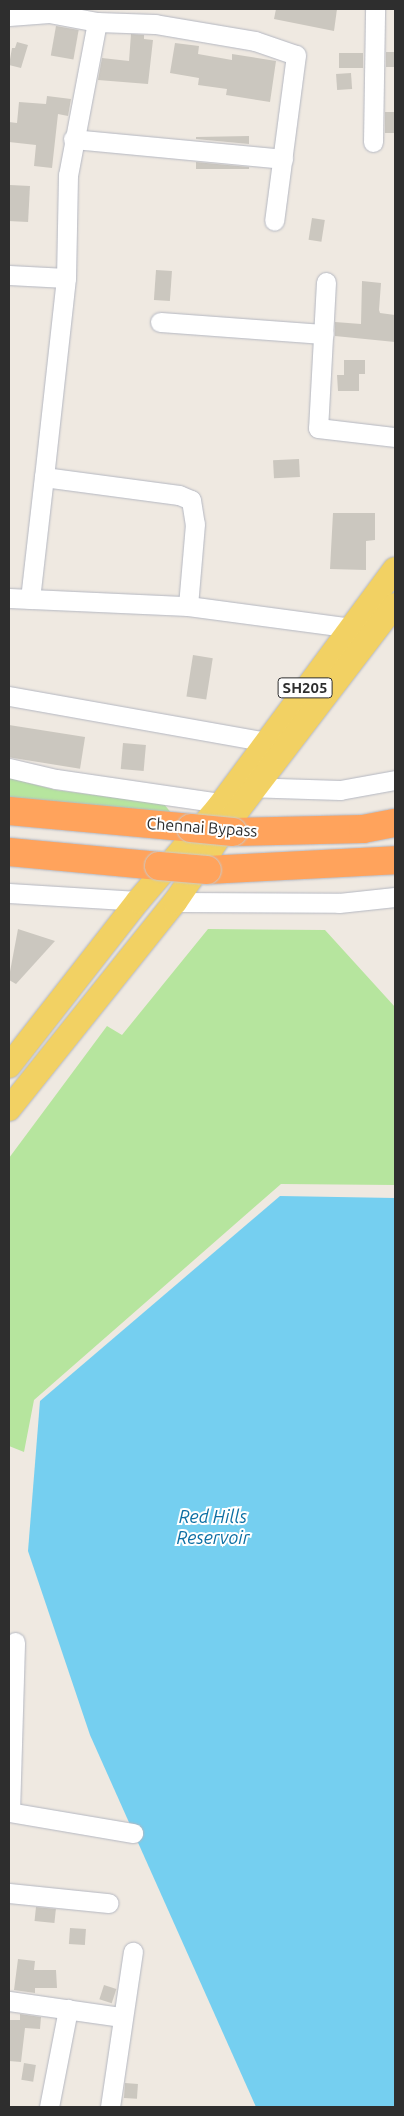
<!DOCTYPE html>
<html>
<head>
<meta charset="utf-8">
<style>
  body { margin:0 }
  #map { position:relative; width:404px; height:2116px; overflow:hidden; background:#efe9e1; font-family:Ubuntu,sans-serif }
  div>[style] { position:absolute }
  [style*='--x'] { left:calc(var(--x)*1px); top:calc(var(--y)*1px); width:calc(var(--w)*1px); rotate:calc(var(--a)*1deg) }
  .green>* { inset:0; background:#b6e59e }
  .water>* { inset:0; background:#75cff0 }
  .building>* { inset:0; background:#cbc7bf; transform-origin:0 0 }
  .roads { filter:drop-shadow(0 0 1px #b4b7c1) drop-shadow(0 0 1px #b4b7c1) }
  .minor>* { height:19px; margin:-9.5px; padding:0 9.5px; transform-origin:9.5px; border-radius:9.5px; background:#fff }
  .major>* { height:24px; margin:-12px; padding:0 12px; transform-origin:12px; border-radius:12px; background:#f2d163 }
  .highway>* { height:28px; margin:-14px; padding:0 14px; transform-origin:14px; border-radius:14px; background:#ffa35c }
  .bridges { filter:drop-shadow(0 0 1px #c9c9c9) drop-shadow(0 0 1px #c9c9c9) }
  .highway-bridge>* { height:28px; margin:-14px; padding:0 14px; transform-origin:14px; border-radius:14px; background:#ffa35c }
  span { translate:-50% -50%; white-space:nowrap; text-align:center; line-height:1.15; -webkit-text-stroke:4px #fff; paint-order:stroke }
  .shield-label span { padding:1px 4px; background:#fff; border:1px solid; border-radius:4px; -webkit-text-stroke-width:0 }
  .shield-label { font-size:15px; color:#2e2e2e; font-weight:700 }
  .street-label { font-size:16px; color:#2e2e2e }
  .water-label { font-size:18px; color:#0d6fa3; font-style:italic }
  .frame { position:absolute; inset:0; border:10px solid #2e2e2e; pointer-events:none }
</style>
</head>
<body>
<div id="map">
  <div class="green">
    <div style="clip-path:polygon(9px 778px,56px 790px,164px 804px,172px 814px,9px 801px)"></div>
    <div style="clip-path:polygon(208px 929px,325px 930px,395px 1007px,395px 1185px,281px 1184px,34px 1400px,24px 1452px,9px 1446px,9px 1158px,107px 1026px,122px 1035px)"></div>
  </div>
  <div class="water">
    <div style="clip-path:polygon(280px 1196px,395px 1198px,395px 2107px,256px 2107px,90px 1735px,28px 1551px,40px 1401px)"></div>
  </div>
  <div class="building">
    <div style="clip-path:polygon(276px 9px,337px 9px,334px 31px,274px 19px)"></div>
    <div style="left:56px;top:26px;width:23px;height:30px;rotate:10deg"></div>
    <div style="clip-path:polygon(131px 34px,144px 35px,144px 39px,153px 40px,148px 84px,98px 80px,102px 58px,129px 61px)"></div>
    <div style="clip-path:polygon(17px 42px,28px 45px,21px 68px,9px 65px,12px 48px,15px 48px)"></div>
    <div style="clip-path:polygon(175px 43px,199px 46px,198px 54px,232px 60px,232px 54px,276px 61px,270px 102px,226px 95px,227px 89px,198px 85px,199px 78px,170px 73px)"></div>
    <div style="left:386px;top:52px;width:9px;height:15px"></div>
    <div style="left:363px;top:53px;width:15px;height:24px;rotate:90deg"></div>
    <div style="left:351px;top:73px;width:16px;height:15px;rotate:86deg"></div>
    <div style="clip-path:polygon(47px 96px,71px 99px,68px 116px,58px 114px,52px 168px,34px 166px,36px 145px,9px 142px,9px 122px,17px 123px,19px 102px,46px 104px)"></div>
    <div style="left:385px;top:112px;width:10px;height:21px"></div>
    <div style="clip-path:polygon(249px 136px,249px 144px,196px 139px,196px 137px)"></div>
    <div style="clip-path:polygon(196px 162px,249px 167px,249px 169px,196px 169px)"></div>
    <div style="left:10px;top:185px;width:20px;height:36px;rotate:3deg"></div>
    <div style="left:312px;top:218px;width:13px;height:22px;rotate:9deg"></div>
    <div style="left:156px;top:270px;width:16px;height:30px;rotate:4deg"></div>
    <div style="clip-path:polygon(362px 281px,381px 283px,379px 310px,380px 313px,395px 315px,395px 342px,335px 336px,335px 322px,361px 324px)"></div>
    <div style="clip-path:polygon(344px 360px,365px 360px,365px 374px,359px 374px,359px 391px,338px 391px,337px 375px,344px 375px)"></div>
    <div style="left:299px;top:459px;width:18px;height:26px;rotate:87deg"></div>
    <div style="clip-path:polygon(333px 513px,375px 513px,375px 540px,366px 541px,366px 570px,330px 569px)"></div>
    <div style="left:193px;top:655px;width:20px;height:42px;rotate:9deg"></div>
    <div style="left:9px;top:725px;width:77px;height:32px;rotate:9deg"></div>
    <div style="left:123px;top:743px;width:23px;height:26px;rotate:5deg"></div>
    <div style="clip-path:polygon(18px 929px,55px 941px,16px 984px,9px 980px,9px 977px)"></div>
    <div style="left:36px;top:1907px;width:20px;height:14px;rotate:6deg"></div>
    <div style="left:70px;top:1928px;width:16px;height:16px;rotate:4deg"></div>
    <div style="clip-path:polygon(18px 1959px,35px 1961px,34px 1970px,56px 1970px,57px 1988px,35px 1988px,35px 1993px,14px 1990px)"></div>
    <div style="left:104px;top:1985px;width:13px;height:15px;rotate:18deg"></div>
    <div style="clip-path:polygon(20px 2014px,41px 2017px,40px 2029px,25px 2028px,21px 2062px,9px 2061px,9px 2020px,20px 2020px)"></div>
    <div style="left:24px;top:2063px;width:12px;height:17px;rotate:9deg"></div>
    <div style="left:125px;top:2083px;width:13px;height:15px;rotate:4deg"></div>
  </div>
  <div class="roads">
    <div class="minor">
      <div style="--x:9;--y:16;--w:40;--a:-4.3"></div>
      <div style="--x:49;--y:13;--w:49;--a:10.6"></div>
      <div style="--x:97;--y:22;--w:58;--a:2"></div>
      <div style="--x:155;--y:24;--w:101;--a:9.6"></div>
      <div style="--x:255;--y:41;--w:43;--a:18.9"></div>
      <div style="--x:296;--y:55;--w:167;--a:97.5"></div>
      <div style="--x:97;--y:22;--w:156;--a:100.7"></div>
      <div style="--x:68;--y:175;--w:103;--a:91.1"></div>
      <div style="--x:66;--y:278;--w:200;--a:96.3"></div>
      <div style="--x:44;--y:477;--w:136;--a:7.6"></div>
      <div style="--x:179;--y:495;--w:13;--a:23"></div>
      <div style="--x:191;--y:500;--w:24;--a:81"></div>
      <div style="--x:195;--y:524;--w:82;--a:94.9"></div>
      <div style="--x:188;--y:606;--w:165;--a:7.6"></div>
      <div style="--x:73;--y:139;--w:211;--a:5.4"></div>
      <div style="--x:373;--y:142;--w:133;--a:-89.1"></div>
      <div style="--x:9;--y:275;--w:57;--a:3"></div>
      <div style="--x:326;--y:282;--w:146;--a:93.1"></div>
      <div style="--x:318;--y:428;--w:78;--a:6.7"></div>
      <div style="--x:160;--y:322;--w:164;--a:4.2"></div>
      <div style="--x:9;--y:598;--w:179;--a:2.6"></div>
      <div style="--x:30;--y:599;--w:123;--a:-83.5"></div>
      <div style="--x:9;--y:696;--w:261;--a:10.1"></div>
      <div style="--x:9;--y:768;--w:48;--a:13.2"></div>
      <div style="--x:56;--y:779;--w:167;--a:8.3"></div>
      <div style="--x:245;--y:787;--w:95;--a:1.8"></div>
      <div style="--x:340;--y:790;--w:56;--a:-10.3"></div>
      <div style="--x:9;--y:893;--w:129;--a:3.5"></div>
      <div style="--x:175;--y:902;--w:164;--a:0.3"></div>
      <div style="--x:339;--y:903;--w:56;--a:-6.1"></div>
      <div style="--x:9;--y:1812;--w:126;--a:9.6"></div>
      <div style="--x:10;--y:1812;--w:170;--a:-88.3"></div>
      <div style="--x:9;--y:1893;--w:100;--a:5.8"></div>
      <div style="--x:9;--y:2001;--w:114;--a:8.1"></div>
      <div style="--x:49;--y:2107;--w:100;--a:-79"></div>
      <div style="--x:110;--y:2107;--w:157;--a:-81.6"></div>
    </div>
    <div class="major">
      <div style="--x:9;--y:1066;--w:209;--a:-52"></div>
      <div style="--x:138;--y:901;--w:123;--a:-49.3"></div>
      <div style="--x:218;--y:808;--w:297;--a:-53.5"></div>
      <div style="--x:9;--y:1109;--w:265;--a:-51.3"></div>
      <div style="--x:175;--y:902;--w:102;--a:-55.8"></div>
      <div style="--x:232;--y:818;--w:268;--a:-52.6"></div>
    </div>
    <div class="highway">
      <div style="--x:9;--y:811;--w:183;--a:5.3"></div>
      <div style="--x:233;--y:832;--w:130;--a:-1.3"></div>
      <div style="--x:363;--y:829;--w:33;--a:-11"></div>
      <div style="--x:9;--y:852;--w:151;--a:5.3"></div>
      <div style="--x:207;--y:870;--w:188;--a:-3"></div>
    </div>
  </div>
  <div class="bridges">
    <div class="highway-bridge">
      <div style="--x:191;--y:828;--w:42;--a:5.4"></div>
      <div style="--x:159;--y:866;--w:48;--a:4.8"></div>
    </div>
  </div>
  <div class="shield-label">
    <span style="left:305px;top:688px">SH205</span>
  </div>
  <div class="street-label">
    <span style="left:202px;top:827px;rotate:4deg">Chennai Bypass</span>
  </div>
  <div class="water-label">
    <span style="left:213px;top:1527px">Red Hills<br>Reservoir</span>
  </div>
  <div class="frame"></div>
</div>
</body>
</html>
